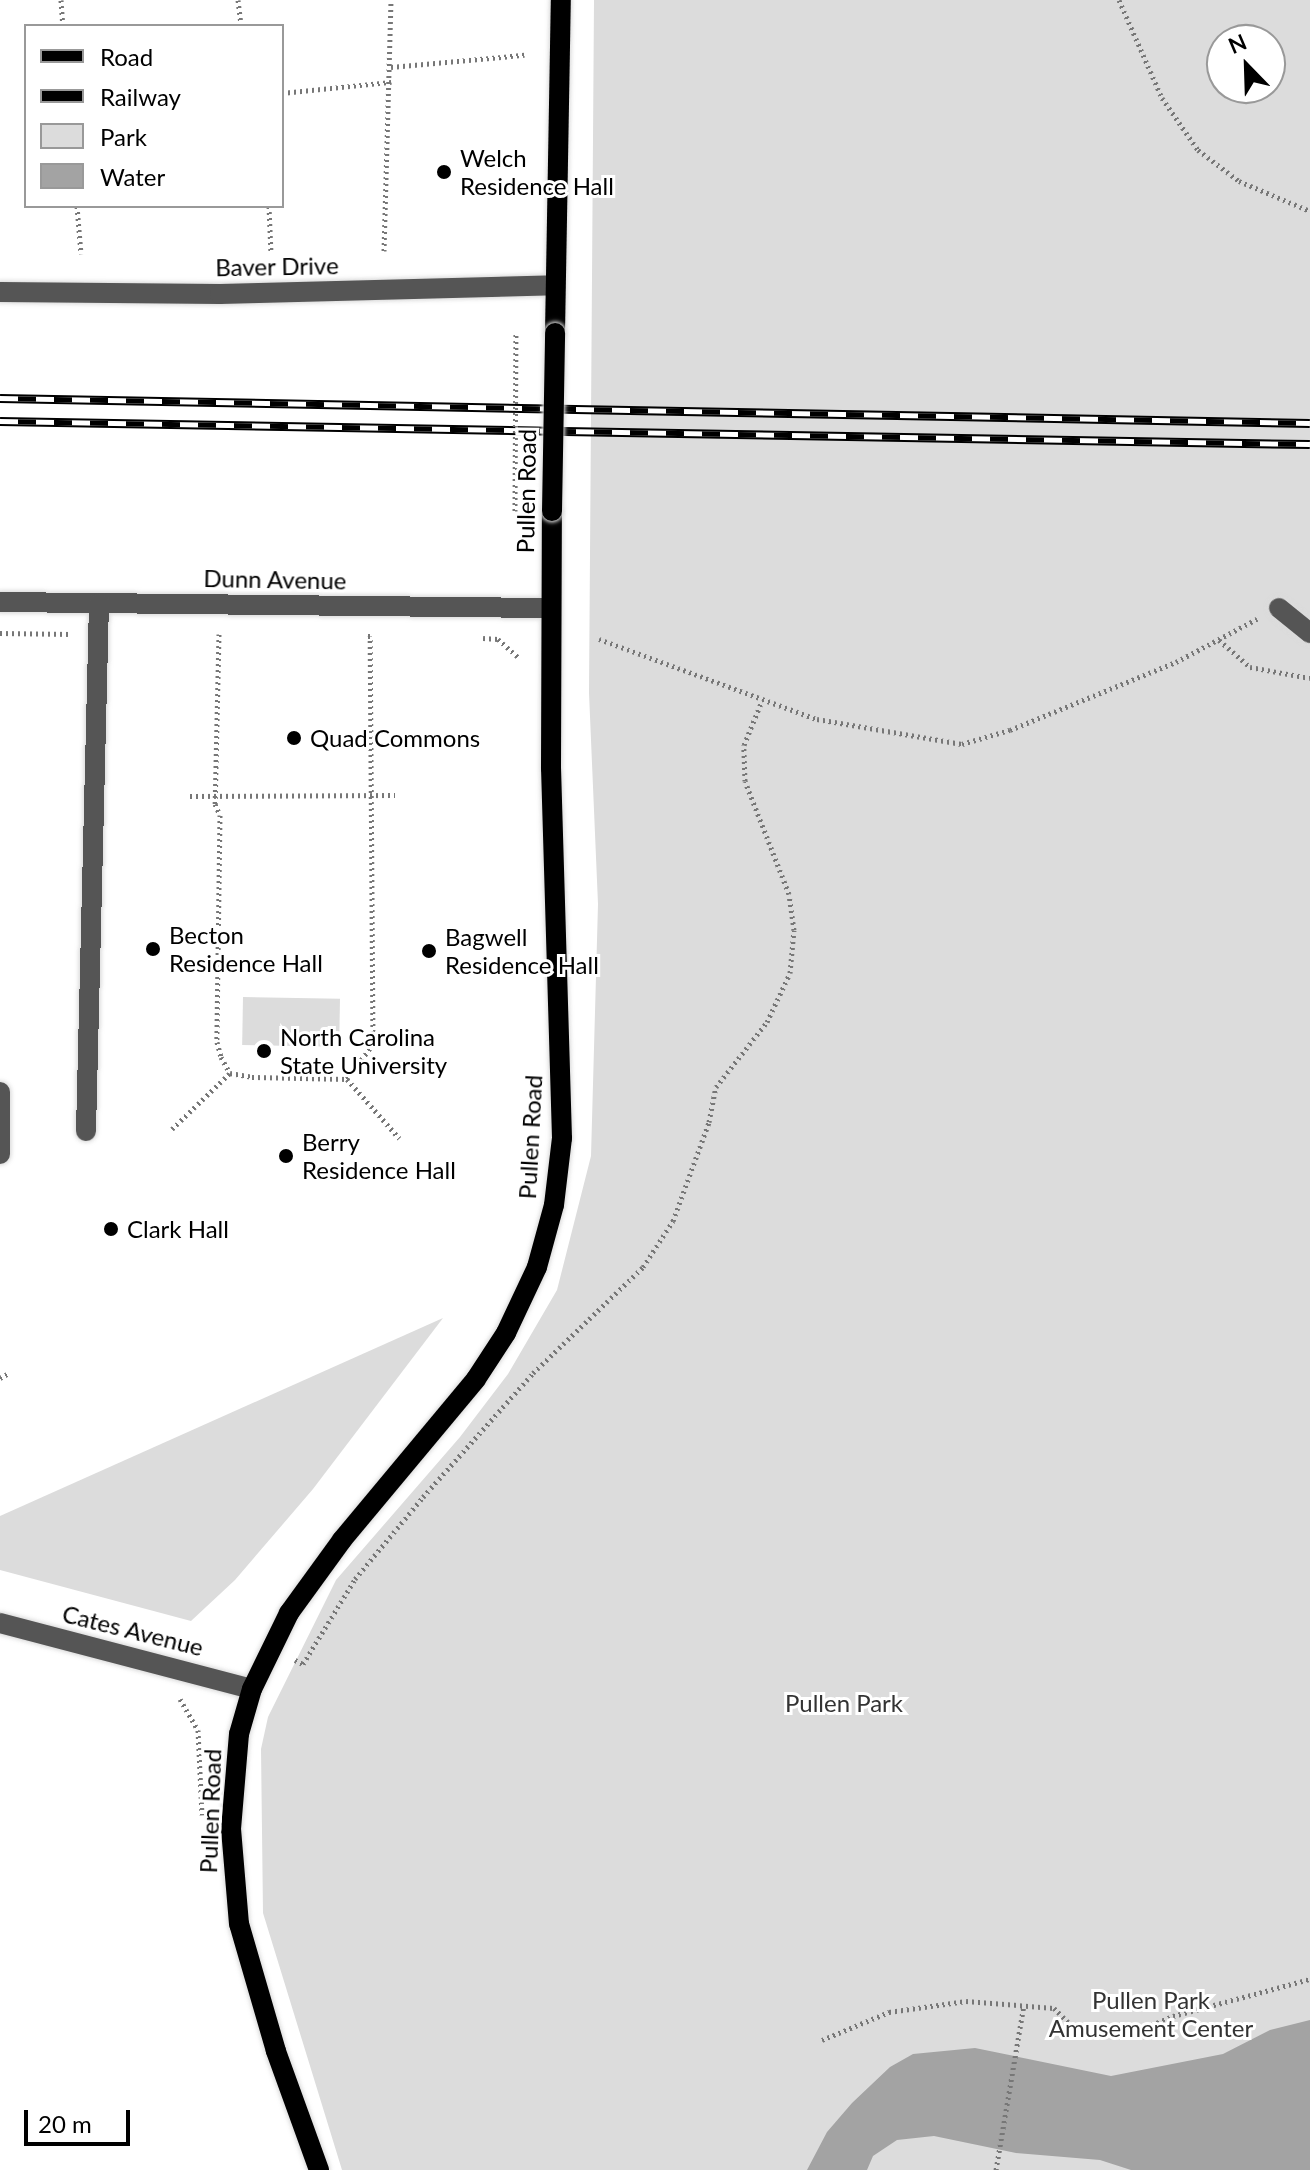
<!DOCTYPE html>
<html>
<head>
<meta charset="utf-8">
<style>
  body { margin:0 }
  #map { position:relative; width:1310px; height:2170px; overflow:hidden; background:#fff; font-family:Lato,sans-serif }
  div>[style] { position:absolute }
  [style*='--x'] { left:calc(var(--x)*1px); top:calc(var(--y)*1px); width:calc(var(--w)*1px); rotate:calc(var(--a)*1deg) }
  .green>* { inset:0; background:#dcdcdc; transform-origin:0 0 }
  .water>* { inset:0; background:#a3a3a3 }
  .path>* { height:5px; margin-top:-2.5px; transform-origin:0; background:repeating-linear-gradient(90deg,#777 0 2px,transparent 0 6px) }
  .roads { filter:drop-shadow(0 0 2px #dbdbdb) drop-shadow(0 0 2px #dbdbdb) }
  .minor>* { height:20px; margin:-10px; padding:0 10px; transform-origin:10px; border-radius:10px; background:#555 }
  .major>* { height:20px; margin:-10px; padding:0 10px; transform-origin:10px; border-radius:10px; background:#000 }
  .rail>* { height:9px; margin-top:-4.5px; transform-origin:0; background:repeating-linear-gradient(90deg,#fff 0 18px,#000 0 36px); box-sizing:border-box; border-block:2px solid #000 }
  .path-bridge>* { height:5px; margin-top:-2.5px; transform-origin:0; background:repeating-linear-gradient(90deg,#777 0 2px,transparent 0 6px) }
  .bridges { filter:drop-shadow(0 0 2px #dbdbdb) drop-shadow(0 0 2px #dbdbdb) }
  .major-bridge>* { height:20px; margin:-10px; padding:0 10px; transform-origin:10px; border-radius:10px; background:#000 }
  .dots>* { width:22px; height:22px; translate:-50% -50%; box-sizing:border-box; border:4px solid #fff; border-radius:50% }
  span { translate:-50% -50%; white-space:nowrap; text-align:center; line-height:1.15; -webkit-text-stroke:6px #fff; paint-order:stroke }
  .poi-label { font-size:24px; color:#000 }
  .left { translate:0 -50%; text-align:left }
  .street-label { font-size:24px; color:#000 }
  .park-label { font-size:24px; color:#333 }
  .legend { position:absolute; left:24px; top:24px; width:260px; height:184px; box-sizing:border-box; background:#fff; border:2px solid #999; margin:0; padding:10px 14px; list-style:none; font-size:24px; color:#000 }
  .legend li { display:flex; align-items:center; gap:16px; height:40px }
  .legend b { width:40px; border:2px solid #999 }
  .north { position:absolute; left:1206px; top:24px; width:80px; height:80px; box-sizing:border-box; background:#fff; border:2px solid #999; border-radius:50%; rotate:337deg; font-size:22px; font-weight:700; line-height:32px; text-align:center; color:#000 }
  .north::after { content:''; display:block; margin:auto; width:28px; height:36px; background:#000; clip-path:polygon(50% 0,100% 100%,50% 72%,0 100%) }
  .scale { position:absolute; left:24px; top:2110px; width:106px; height:36px; box-sizing:border-box; border:4px solid #000; border-top:0; padding-left:10px; font-size:24px; line-height:28px; white-space:nowrap; color:#000; -webkit-text-stroke:6px #fff; paint-order:stroke }
</style>
</head>
<body>
<div id="map">
  <div class="green">
    <div style="clip-path:polygon(evenodd,594px 0,1310px 0,1310px 2170px,342px 2170px,263px 1913px,261px 1749px,268px 1717px,336px 1580px,460px 1437px,508px 1374px,557px 1290px,591px 1156px,598px 904px,589px 693px,594px 0,1222px 40px,1270px 40px,1270px 88px,1222px 88px,1222px 40px)"></div>
    <div style="left:243px;top:997px;width:97px;height:48px;rotate:1deg"></div>
    <div style="clip-path:polygon(443px 1318px,313px 1489px,235px 1580px,191px 1621px,0 1570px,0 1516px)"></div>
  </div>
  <div class="water">
    <div style="clip-path:polygon(1310px 2020px,1310px 2170px,1131px 2170px,1100px 2160px,1016px 2153px,934px 2136px,897px 2140px,873px 2156px,867px 2170px,807px 2170px,827px 2132px,852px 2103px,890px 2067px,913px 2054px,975px 2048px,1111px 2076px,1223px 2054px,1270px 2030px)"></div>
  </div>
  <div class="path">
    <div style="--x:61;--y:0;--w:26;--a:86"></div>
    <div style="--x:238;--y:0;--w:26;--a:83"></div>
    <div style="--x:1119;--y:0;--w:107;--a:66.3"></div>
    <div style="--x:1162;--y:98;--w:63;--a:55.3"></div>
    <div style="--x:1198;--y:150;--w:51;--a:37.1"></div>
    <div style="--x:1239;--y:181;--w:77;--a:22.9"></div>
    <div style="--x:391;--y:67;--w:134;--a:-5.2"></div>
    <div style="--x:282;--y:93;--w:110;--a:-5.8"></div>
    <div style="--x:77;--y:206;--w:48;--a:85.2"></div>
    <div style="--x:269;--y:206;--w:47;--a:87.6"></div>
    <div style="--x:384;--y:251;--w:251;--a:-88.4"></div>
    <div style="--x:0;--y:633;--w:71;--a:0.8"></div>
    <div style="--x:219;--y:634;--w:170;--a:91.3"></div>
    <div style="--x:215;--y:804;--w:12;--a:66"></div>
    <div style="--x:220;--y:815;--w:227;--a:90.8"></div>
    <div style="--x:217;--y:1042;--w:16;--a:75"></div>
    <div style="--x:221;--y:1057;--w:18;--a:61"></div>
    <div style="--x:230;--y:1073;--w:22;--a:10"></div>
    <div style="--x:252;--y:1077;--w:95;--a:1.2"></div>
    <div style="--x:347;--y:1079;--w:44;--a:-53.4"></div>
    <div style="--x:373;--y:1044;--w:408;--a:-90.4"></div>
    <div style="--x:370;--y:636;--w:5;--a:180"></div>
    <div style="--x:483;--y:638;--w:15;--a:4"></div>
    <div style="--x:498;--y:639;--w:28;--a:42"></div>
    <div style="--x:599;--y:639;--w:232;--a:20.2"></div>
    <div style="--x:817;--y:719;--w:147;--a:9.8"></div>
    <div style="--x:962;--y:744;--w:50;--a:-16.3"></div>
    <div style="--x:1010;--y:730;--w:179;--a:-22.3"></div>
    <div style="--x:1176;--y:662;--w:92;--a:-28"></div>
    <div style="--x:1219;--y:640;--w:41;--a:41.1"></div>
    <div style="--x:1250;--y:667;--w:61;--a:10.4"></div>
    <div style="--x:190;--y:796;--w:205;--a:-0.3"></div>
    <div style="--x:347;--y:1079;--w:79;--a:48.6"></div>
    <div style="--x:172;--y:1129;--w:81;--a:-44"></div>
    <div style="--x:0;--y:1378;--w:10;--a:-29"></div>
    <div style="--x:295;--y:1660;--w:9;--a:27"></div>
    <div style="--x:303;--y:1664;--w:100;--a:-58.5"></div>
    <div style="--x:355;--y:1579;--w:107;--a:-50.3"></div>
    <div style="--x:423;--y:1497;--w:166;--a:-48.4"></div>
    <div style="--x:533;--y:1373;--w:153;--a:-43.9"></div>
    <div style="--x:643;--y:1267;--w:55;--a:-56.9"></div>
    <div style="--x:673;--y:1221;--w:105;--a:-70"></div>
    <div style="--x:709;--y:1122;--w:36;--a:-79"></div>
    <div style="--x:716;--y:1087;--w:83;--a:-51.9"></div>
    <div style="--x:767;--y:1022;--w:54;--a:-64.9"></div>
    <div style="--x:790;--y:973;--w:43;--a:-84.7"></div>
    <div style="--x:794;--y:930;--w:36;--a:-98"></div>
    <div style="--x:789;--y:894;--w:121;--a:-111.3"></div>
    <div style="--x:745;--y:781;--w:36;--a:-92"></div>
    <div style="--x:744;--y:745;--w:48;--a:-67.8"></div>
    <div style="--x:180;--y:1699;--w:36;--a:60"></div>
    <div style="--x:198;--y:1730;--w:85;--a:87.3"></div>
    <div style="--x:822;--y:2040;--w:73;--a:-22.7"></div>
    <div style="--x:889;--y:2012;--w:78;--a:-8.1"></div>
    <div style="--x:966;--y:2001;--w:88;--a:4.5"></div>
    <div style="--x:1054;--y:2008;--w:23;--a:45"></div>
    <div style="--x:1070;--y:2024;--w:32;--a:18"></div>
    <div style="--x:1100;--y:2034;--w:35;--a:-3"></div>
    <div style="--x:1135;--y:2032;--w:41;--a:-22.8"></div>
    <div style="--x:1173;--y:2016;--w:142;--a:-15.1"></div>
    <div style="--x:996;--y:2170;--w:167;--a:-80.4"></div>
  </div>
  <div class="roads">
    <div class="minor">
      <div style="--x:0;--y:292;--w:220;--a:0.5"></div>
      <div style="--x:220;--y:294;--w:335;--a:-1.5"></div>
      <div style="--x:0;--y:602;--w:550;--a:0.63"></div>
      <div style="--x:1279;--y:608;--w:40;--a:39"></div>
      <div style="--x:0;--y:1092;--w:62;--a:90"></div>
      <div style="--x:86;--y:1131;--w:528;--a:-88.59"></div>
      <div style="--x:0;--y:1623;--w:260;--a:14.7"></div>
    </div>
    <div class="major">
      <div style="--x:555;--y:333;--w:333;--a:-89"></div>
      <div style="--x:319;--y:2170;--w:127;--a:-109.9"></div>
      <div style="--x:276;--y:2051;--w:132;--a:-106.2"></div>
      <div style="--x:239;--y:1924;--w:95;--a:-94.8"></div>
      <div style="--x:231;--y:1829;--w:95;--a:-85.2"></div>
      <div style="--x:239;--y:1734;--w:47;--a:-73.9"></div>
      <div style="--x:252;--y:1689;--w:85;--a:-64"></div>
      <div style="--x:289;--y:1613;--w:90;--a:-54"></div>
      <div style="--x:342;--y:1540;--w:209;--a:-50.2"></div>
      <div style="--x:476;--y:1379;--w:55;--a:-56.9"></div>
      <div style="--x:506;--y:1333;--w:73;--a:-64.8"></div>
      <div style="--x:537;--y:1267;--w:64;--a:-74.7"></div>
      <div style="--x:554;--y:1205;--w:67;--a:-83.2"></div>
      <div style="--x:562;--y:1138;--w:370;--a:-91.7"></div>
      <div style="--x:551;--y:768;--w:257;--a:-89.8"></div>
    </div>
  </div>
  <div class="rail">
    <div style="--x:0;--y:398;--w:1310;--a:1.09"></div>
    <div style="--x:0;--y:421;--w:1310;--a:1.01"></div>
  </div>
  <div class="path-bridge">
    <div style="--x:515;--y:511;--w:179;--a:-89.7"></div>
  </div>
  <div class="bridges">
    <div class="major-bridge">
      <div style="--x:552;--y:511;--w:178;--a:-89"></div>
    </div>
  </div>
  <div class="dots">
    <div style="left:444px;top:172px;background:#000"></div>
    <div style="left:294px;top:738px;background:#000"></div>
    <div style="left:153px;top:949px;background:#000"></div>
    <div style="left:429px;top:951px;background:#000"></div>
    <div style="left:264px;top:1051px;background:#000"></div>
    <div style="left:286px;top:1156px;background:#000"></div>
    <div style="left:111px;top:1229px;background:#000"></div>
  </div>
  <div class="poi-label">
    <span class="left" style="left:460px;top:172px">Welch<br>Residence Hall</span>
    <span class="left" style="left:310px;top:738px">Quad Commons</span>
    <span class="left" style="left:169px;top:949px">Becton<br>Residence Hall</span>
    <span class="left" style="left:445px;top:951px">Bagwell<br>Residence Hall</span>
    <span class="left" style="left:280px;top:1051px">North Carolina<br>State University</span>
    <span class="left" style="left:302px;top:1156px">Berry<br>Residence Hall</span>
    <span class="left" style="left:127px;top:1229px">Clark Hall</span>
  </div>
  <div class="street-label">
    <span style="left:277px;top:266px;rotate:-1deg">Baver Drive</span>
    <span style="left:526px;top:491px;rotate:-89deg">Pullen Road</span>
    <span style="left:275px;top:579px;rotate:1deg">Dunn Avenue</span>
    <span style="left:530px;top:1137px;rotate:-87deg">Pullen Road</span>
    <span style="left:133px;top:1630px;rotate:14deg">Cates Avenue</span>
    <span style="left:210px;top:1811px;rotate:-88deg">Pullen Road</span>
  </div>
  <div class="park-label">
    <span style="left:844px;top:1703px">Pullen Park</span>
    <span style="left:1151px;top:2014px">Pullen Park<br>Amusement Center</span>
  </div>
  <ul class="legend">
  <li><b style="height:10px;background:#000"></b>Road</li>
  <li><b style="height:10px;background:#000"></b>Railway</li>
  <li><b style="height:22px;background:#dcdcdc"></b>Park</li>
  <li><b style="height:22px;background:#a3a3a3"></b>Water</li>
  </ul>
  <div class="north">N</div>
  <div class="scale">20 m</div>
</div>
</body>
</html>
